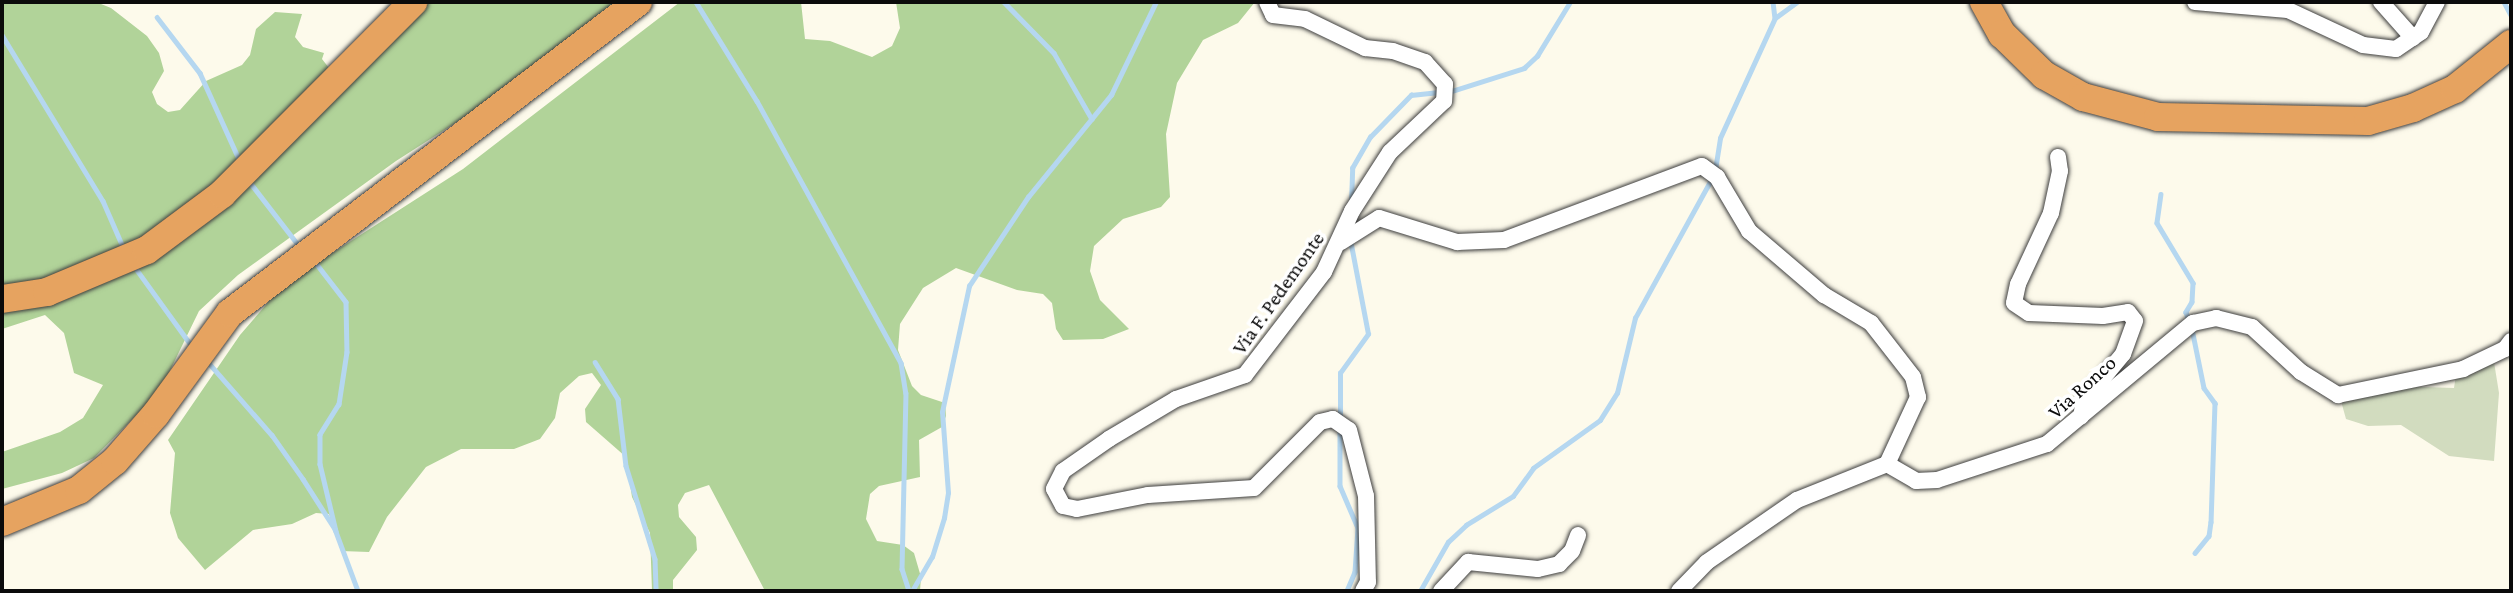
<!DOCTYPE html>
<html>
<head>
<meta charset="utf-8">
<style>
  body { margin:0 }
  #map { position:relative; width:2513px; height:593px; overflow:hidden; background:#fdfaeb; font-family:"Crimson Pro",serif }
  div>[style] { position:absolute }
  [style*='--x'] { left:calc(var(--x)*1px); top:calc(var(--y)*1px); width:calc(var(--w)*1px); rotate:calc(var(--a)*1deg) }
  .forest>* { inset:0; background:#b1d399 }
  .cemetery>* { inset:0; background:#d2dcbf }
  .stream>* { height:4.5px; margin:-2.25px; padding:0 2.25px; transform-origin:2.25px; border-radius:2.25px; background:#b5d7f0 }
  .roads { filter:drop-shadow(0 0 2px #3e3e3e) drop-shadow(0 0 2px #3e3e3e) }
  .street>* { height:16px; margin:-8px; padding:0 8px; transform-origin:8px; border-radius:8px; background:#fff }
  .highway>* { height:28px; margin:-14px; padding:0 14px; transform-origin:14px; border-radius:14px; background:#e6a360 }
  span { translate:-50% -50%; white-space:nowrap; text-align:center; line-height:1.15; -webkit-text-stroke:7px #fff; paint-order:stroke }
  .street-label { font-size:21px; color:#0b0b0b }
  .frame { position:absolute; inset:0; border:4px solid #0b0b0b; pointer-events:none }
</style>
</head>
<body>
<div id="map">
  <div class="forest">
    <div style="clip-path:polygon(2px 2px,96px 2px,111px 8px,147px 36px,159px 53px,164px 71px,152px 92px,157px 104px,168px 112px,180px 110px,206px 81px,242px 65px,250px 55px,256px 29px,275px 12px,302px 14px,295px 37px,303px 47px,324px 53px,322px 59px,336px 77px,420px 2px,620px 2px,485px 104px,396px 161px,238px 275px,199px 311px,160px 391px,94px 458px,62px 473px,2px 489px,2px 452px,60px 432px,83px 418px,103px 385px,74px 373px,64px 333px,45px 315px,2px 329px)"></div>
    <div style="clip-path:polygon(680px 2px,801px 2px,805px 39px,830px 41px,872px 57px,892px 46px,900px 28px,896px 2px,1255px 2px,1238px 23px,1203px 40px,1177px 83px,1166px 134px,1170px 197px,1161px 207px,1123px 219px,1094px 246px,1090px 271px,1100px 300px,1129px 329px,1103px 339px,1063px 340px,1056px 329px,1052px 303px,1043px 294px,1017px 290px,956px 268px,923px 288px,900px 324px,898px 350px,912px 386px,921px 395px,945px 403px,946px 416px,942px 427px,919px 440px,920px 477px,879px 486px,870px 494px,866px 519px,877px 541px,903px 545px,914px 553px,921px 577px,920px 591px,765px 591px,709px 485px,685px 493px,678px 505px,679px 517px,696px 537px,697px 550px,673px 580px,673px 591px,652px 591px,650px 533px,632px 497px,626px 457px,586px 422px,585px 409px,601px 385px,592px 373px,579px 376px,560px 393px,555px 418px,540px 439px,514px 449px,461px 449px,426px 467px,387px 517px,369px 552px,341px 551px,329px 514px,316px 513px,292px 524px,253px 530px,205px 570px,178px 538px,170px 513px,175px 453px,168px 440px,240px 335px,284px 284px,463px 169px)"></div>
  </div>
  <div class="cemetery">
    <div style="clip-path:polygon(2494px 362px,2499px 393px,2494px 461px,2449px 456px,2401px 425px,2368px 426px,2346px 419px,2341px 401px,2395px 386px,2454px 388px,2456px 375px)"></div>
  </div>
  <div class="stream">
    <div style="--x:696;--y:2;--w:116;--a:58.4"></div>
    <div style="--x:757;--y:101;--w:299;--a:61.2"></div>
    <div style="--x:901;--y:363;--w:30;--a:81"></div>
    <div style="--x:906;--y:393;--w:176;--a:91.3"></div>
    <div style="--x:902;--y:569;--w:23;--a:72"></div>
    <div style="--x:1004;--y:2;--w:71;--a:45.6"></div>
    <div style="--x:1054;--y:53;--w:76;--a:60.1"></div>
    <div style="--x:1773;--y:2;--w:16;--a:83"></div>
    <div style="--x:2504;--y:2;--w:15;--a:62"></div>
    <div style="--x:157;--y:17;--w:71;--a:52.5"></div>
    <div style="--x:200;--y:73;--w:94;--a:65.6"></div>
    <div style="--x:2;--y:35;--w:194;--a:58.7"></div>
    <div style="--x:103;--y:201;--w:52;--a:66.4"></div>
    <div style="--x:1449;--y:92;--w:79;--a:-17.7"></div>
    <div style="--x:1524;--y:68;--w:18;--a:-43"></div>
    <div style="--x:1537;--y:56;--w:63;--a:-58.6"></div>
    <div style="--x:1715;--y:170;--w:32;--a:-81"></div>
    <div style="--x:1720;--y:138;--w:132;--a:-65.4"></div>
    <div style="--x:1775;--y:18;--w:27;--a:-36"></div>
    <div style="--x:252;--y:185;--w:72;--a:52.3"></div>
    <div style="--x:2161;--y:194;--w:29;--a:98"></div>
    <div style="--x:2157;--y:223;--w:70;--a:59"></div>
    <div style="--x:2193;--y:283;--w:19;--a:93"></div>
    <div style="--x:2192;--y:302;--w:12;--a:121"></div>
    <div style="--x:2186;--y:312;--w:9;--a:72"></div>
    <div style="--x:1351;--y:203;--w:35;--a:-88"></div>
    <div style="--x:1352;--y:168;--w:36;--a:-60"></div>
    <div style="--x:1370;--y:137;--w:59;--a:-45.7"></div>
    <div style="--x:1411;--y:95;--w:30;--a:-6"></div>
    <div style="--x:316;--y:263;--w:49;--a:52.4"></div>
    <div style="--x:346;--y:302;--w:50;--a:88.9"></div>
    <div style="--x:347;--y:352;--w:53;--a:98.7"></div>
    <div style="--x:339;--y:404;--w:36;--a:122"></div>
    <div style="--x:320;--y:435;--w:29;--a:90"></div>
    <div style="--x:320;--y:464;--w:69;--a:76.6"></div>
    <div style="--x:137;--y:270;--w:89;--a:54.2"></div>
    <div style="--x:2192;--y:329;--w:60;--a:78.5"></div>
    <div style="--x:2204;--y:388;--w:19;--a:54"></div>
    <div style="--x:2215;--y:403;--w:119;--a:91.9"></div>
    <div style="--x:2211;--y:522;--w:14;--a:98"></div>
    <div style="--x:2209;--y:536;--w:22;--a:129"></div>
    <div style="--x:208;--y:362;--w:97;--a:48.8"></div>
    <div style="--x:272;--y:435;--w:54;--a:54.8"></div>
    <div style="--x:303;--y:479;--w:59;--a:57.4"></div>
    <div style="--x:335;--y:529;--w:66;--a:69.6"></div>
    <div style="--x:595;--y:362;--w:44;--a:58.1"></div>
    <div style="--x:618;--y:399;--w:67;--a:83.2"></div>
    <div style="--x:626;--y:466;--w:97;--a:72.7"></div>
    <div style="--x:655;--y:559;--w:32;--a:88"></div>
    <div style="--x:1340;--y:420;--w:47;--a:-90"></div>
    <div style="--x:1340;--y:373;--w:48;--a:-54.3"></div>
    <div style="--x:1368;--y:334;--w:96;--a:-100.8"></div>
    <div style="--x:1340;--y:429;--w:57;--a:90"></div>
    <div style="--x:1340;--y:486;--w:46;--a:66.8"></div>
    <div style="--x:1358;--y:528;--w:44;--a:93.9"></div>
    <div style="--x:1355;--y:572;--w:21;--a:113"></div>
    <div style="--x:912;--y:591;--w:39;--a:-60"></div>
    <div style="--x:932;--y:557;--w:41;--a:-72.9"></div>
    <div style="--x:944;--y:518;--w:25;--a:-81"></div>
    <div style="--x:948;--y:493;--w:81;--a:-94.2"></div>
    <div style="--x:942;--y:412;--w:129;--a:-77.9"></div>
    <div style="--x:969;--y:286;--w:107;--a:-56.5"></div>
    <div style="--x:1028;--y:197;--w:132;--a:-50.9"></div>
    <div style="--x:1111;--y:95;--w:103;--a:-64.2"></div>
    <div style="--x:1420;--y:591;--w:56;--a:-60.3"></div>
    <div style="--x:1448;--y:542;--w:25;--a:-43"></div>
    <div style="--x:1466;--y:525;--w:55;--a:-31.7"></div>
    <div style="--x:1513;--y:496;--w:34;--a:-54"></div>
    <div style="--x:1533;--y:468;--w:82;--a:-35.6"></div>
    <div style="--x:1600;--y:420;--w:32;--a:-58"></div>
    <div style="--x:1617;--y:393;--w:77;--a:-76.5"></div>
    <div style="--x:1635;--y:318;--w:160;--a:-61.2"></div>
  </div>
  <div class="roads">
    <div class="street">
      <div style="--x:1267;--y:2;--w:14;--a:65"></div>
      <div style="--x:1273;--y:15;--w:32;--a:7"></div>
      <div style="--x:1305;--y:19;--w:67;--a:25.8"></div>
      <div style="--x:1365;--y:48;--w:28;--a:6"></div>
      <div style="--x:1393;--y:51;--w:34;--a:19"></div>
      <div style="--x:1425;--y:62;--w:30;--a:48"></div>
      <div style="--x:1445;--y:84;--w:17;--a:93"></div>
      <div style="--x:1444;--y:101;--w:74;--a:136.6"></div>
      <div style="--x:1390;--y:152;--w:70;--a:122.8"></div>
      <div style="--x:1352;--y:211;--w:67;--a:114.7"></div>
      <div style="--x:1324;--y:272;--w:130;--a:127.5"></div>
      <div style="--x:1245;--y:375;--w:73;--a:160.8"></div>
      <div style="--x:1176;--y:399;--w:78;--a:149.2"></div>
      <div style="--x:1109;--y:439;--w:56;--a:145.2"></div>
      <div style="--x:1063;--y:471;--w:20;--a:117"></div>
      <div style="--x:1054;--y:489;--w:19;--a:62"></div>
      <div style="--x:1063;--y:506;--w:14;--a:12"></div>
      <div style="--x:1077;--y:509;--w:72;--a:-11.2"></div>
      <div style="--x:1148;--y:495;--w:106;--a:-3.8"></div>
      <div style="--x:1254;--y:488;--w:93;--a:-45"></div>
      <div style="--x:1320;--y:422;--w:13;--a:-13"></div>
      <div style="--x:1333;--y:419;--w:19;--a:35"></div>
      <div style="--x:1349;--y:430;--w:68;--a:75.6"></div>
      <div style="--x:1366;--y:496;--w:86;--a:88.7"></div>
      <div style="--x:1368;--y:582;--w:10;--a:119"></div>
      <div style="--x:2195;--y:2;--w:93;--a:4.9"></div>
      <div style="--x:2288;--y:10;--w:83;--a:25"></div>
      <div style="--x:2363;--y:45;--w:33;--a:7"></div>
      <div style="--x:2396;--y:49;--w:30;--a:-34"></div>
      <div style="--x:2421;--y:32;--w:34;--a:-62"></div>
      <div style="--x:2381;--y:2;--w:48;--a:48.4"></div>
      <div style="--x:2058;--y:157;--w:14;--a:82"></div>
      <div style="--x:2060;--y:171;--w:43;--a:102.1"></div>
      <div style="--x:2051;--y:213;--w:78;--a:114.9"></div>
      <div style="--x:2018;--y:284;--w:19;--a:102"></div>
      <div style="--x:2014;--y:303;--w:18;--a:34"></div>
      <div style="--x:2029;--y:313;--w:74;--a:2.3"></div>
      <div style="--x:2103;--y:316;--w:25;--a:-9"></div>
      <div style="--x:2128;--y:312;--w:11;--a:52"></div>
      <div style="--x:2135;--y:321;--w:35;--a:110"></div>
      <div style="--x:2123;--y:354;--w:61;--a:129.7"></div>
      <div style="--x:2084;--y:401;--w:16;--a:101"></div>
      <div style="--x:1341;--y:242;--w:45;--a:-32.3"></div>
      <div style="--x:1379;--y:218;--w:82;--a:17.1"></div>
      <div style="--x:1457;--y:242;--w:47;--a:-2.4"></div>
      <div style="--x:1504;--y:240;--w:211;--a:-20.5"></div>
      <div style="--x:1702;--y:166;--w:19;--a:36"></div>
      <div style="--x:1717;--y:177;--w:63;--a:59.3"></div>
      <div style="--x:1749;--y:231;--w:99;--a:40.5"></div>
      <div style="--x:1824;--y:295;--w:55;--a:30.8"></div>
      <div style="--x:1871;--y:323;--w:68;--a:52.1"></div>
      <div style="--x:1913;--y:377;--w:21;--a:76"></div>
      <div style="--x:1918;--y:397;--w:74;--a:114.8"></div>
      <div style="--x:1441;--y:591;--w:40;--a:-47"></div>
      <div style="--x:1468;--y:562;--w:70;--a:5.7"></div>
      <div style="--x:1538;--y:569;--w:22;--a:-13"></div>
      <div style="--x:1559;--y:564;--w:18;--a:-45"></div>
      <div style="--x:1572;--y:551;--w:17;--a:-69"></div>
      <div style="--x:1679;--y:591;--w:40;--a:-46"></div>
      <div style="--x:1707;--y:562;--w:109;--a:-34.6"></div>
      <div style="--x:1797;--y:500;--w:97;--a:-21.8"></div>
      <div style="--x:1887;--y:464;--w:34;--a:30"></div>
      <div style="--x:1916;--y:481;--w:21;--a:-3"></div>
      <div style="--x:1937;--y:480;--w:116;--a:-18.1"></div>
      <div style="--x:2047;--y:444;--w:190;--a:-39.7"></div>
      <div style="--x:2193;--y:323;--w:24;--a:-12"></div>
      <div style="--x:2216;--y:318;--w:37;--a:14"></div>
      <div style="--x:2252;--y:327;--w:67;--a:42.6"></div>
      <div style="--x:2301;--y:372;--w:44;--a:31.9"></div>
      <div style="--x:2338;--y:395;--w:128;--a:-11.7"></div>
      <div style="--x:2463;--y:369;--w:47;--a:-25.5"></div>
      <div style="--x:2505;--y:349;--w:10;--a:-53"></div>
    </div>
    <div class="highway">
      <div style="--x:1984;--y:2;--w:37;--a:61"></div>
      <div style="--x:2002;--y:34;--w:59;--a:44.3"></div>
      <div style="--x:2044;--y:75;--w:45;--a:29.4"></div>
      <div style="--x:2083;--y:97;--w:78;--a:14.9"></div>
      <div style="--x:2158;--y:117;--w:210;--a:1.1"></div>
      <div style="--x:2368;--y:121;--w:47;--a:-16.1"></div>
      <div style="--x:2413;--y:108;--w:46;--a:-24.3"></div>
      <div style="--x:2455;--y:89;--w:72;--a:-38.8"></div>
      <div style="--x:2;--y:299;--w:46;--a:-8.8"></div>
      <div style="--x:47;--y:292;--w:108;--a:-22.8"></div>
      <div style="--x:147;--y:250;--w:94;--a:-36.7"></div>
      <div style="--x:222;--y:194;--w:271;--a:-45.1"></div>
      <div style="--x:2;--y:522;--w:83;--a:-22.6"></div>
      <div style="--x:79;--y:490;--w:46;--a:-38.9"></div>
      <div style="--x:115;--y:461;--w:62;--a:-48.9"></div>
      <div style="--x:156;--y:414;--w:125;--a:-53.8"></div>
      <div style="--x:230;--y:313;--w:513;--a:-37.32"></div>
    </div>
  </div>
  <div class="street-label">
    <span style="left:1278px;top:293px;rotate:-55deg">Via F. Pedemonte</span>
    <span style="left:2082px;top:387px;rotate:-42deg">Via Ronco</span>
  </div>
  <div class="frame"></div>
</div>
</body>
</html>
